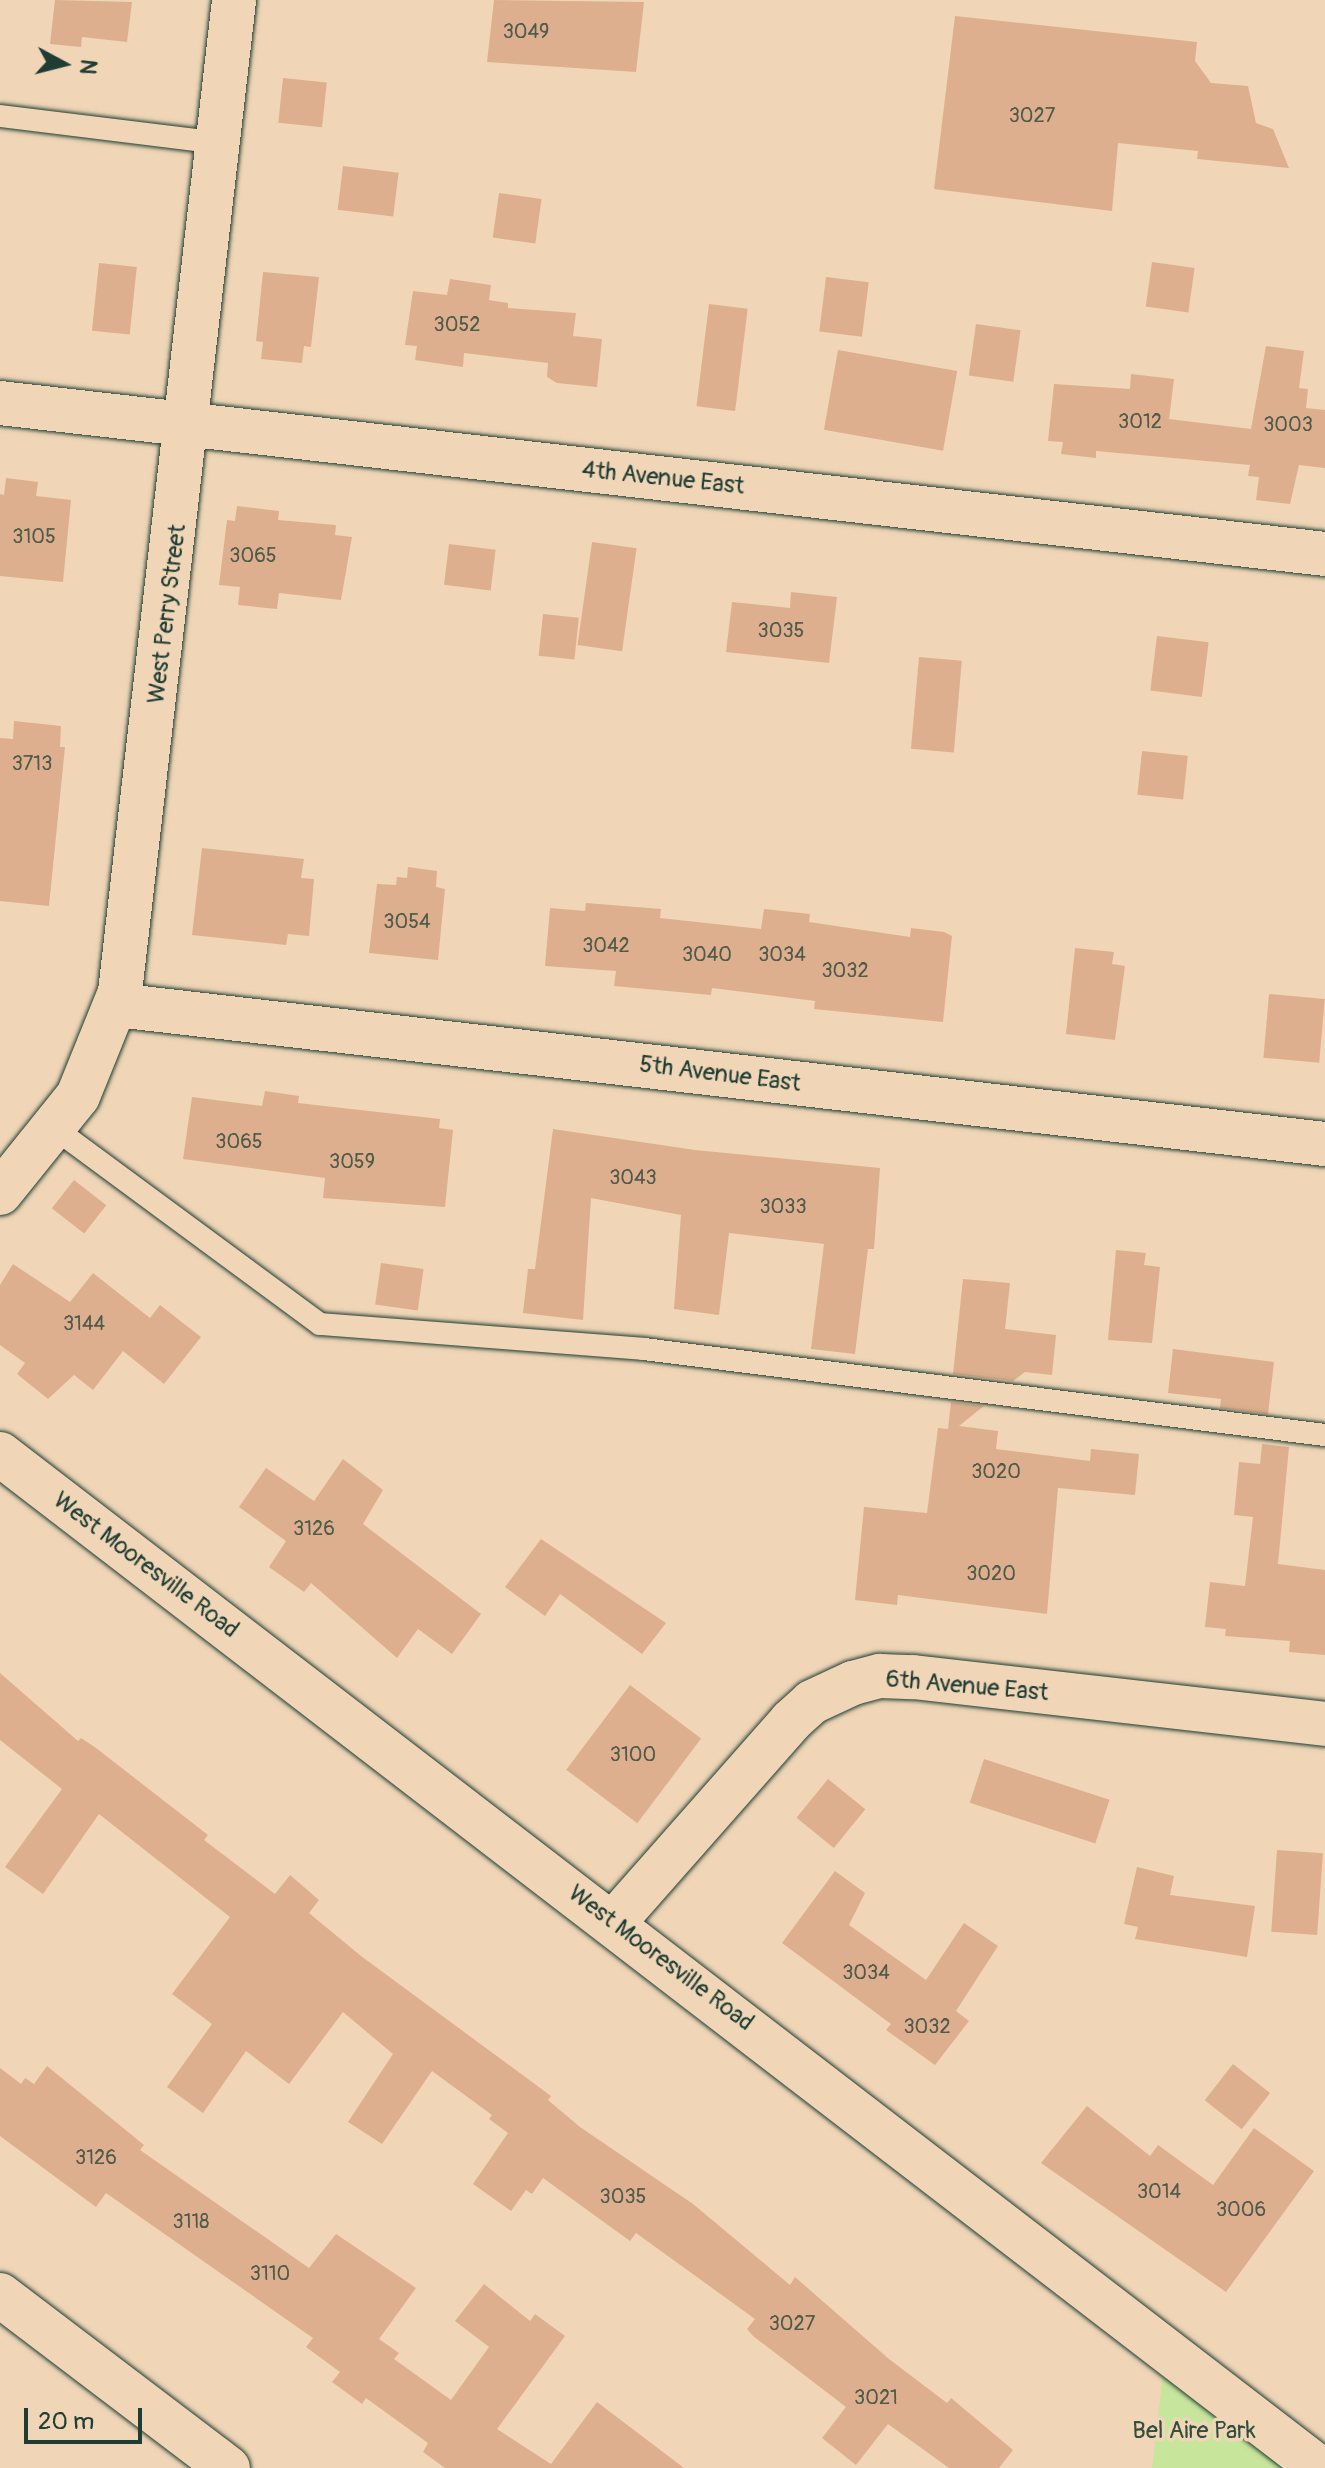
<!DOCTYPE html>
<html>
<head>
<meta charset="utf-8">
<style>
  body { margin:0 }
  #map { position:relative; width:1325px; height:2468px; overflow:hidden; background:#f0d6b7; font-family:Pangolin,sans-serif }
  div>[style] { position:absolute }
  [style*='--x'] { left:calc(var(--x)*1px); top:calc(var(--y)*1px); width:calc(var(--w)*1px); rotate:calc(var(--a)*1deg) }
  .green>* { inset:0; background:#c8e59c }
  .building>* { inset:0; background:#ddaf8e; transform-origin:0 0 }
  .roads { filter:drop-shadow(0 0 2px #1f3d34) drop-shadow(0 0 2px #1f3d34) }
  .lane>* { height:22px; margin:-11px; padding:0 11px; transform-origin:11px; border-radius:11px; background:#f0d6b7 }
  .street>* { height:44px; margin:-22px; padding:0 22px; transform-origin:22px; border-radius:22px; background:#f0d6b7 }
  .secondary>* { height:44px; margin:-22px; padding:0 22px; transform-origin:22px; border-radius:22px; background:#f0d6b7 }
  span { translate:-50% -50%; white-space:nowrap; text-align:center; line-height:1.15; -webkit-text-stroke:7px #f0d6b7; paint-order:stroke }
  .number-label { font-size:20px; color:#4e5a4a }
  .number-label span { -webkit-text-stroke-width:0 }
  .street-label { font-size:24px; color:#1f3d34 }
  .park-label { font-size:24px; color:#304e3e }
  .north { position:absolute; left:24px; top:24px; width:80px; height:80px; -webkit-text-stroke:6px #f0d6b7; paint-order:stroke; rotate:97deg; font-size:22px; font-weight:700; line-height:32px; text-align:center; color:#1f3d34 }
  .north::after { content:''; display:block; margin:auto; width:28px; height:36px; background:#1f3d34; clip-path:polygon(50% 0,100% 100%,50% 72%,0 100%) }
  .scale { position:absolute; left:24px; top:2408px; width:118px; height:36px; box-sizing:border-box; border:4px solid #1f3d34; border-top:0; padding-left:10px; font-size:24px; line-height:28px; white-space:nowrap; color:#1f3d34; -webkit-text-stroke:6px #f0d6b7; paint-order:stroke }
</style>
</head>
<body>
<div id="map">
  <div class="green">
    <div style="clip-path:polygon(1165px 2356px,1297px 2468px,1152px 2468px)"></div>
  </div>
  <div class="building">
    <div style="clip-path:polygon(55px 0,132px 2px,127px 42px,82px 37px,81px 47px,50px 44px)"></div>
    <div style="clip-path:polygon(494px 0,644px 2px,636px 72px,487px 62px)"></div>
    <div style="clip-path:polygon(955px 16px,1197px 42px,1195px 61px,1211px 83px,1248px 86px,1256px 123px,1273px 129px,1289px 168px,1197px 159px,1198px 151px,1118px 143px,1112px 211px,934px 189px)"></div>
    <div style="left:283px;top:78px;width:44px;height:45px;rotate:6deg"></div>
    <div style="left:343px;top:166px;width:56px;height:44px;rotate:7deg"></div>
    <div style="left:499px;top:193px;width:43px;height:45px;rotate:8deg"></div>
    <div style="left:1152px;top:262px;width:43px;height:45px;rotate:8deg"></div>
    <div style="left:99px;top:263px;width:38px;height:68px;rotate:6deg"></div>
    <div style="clip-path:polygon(263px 272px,319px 277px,311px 347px,304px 346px,302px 363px,261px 359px,263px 342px,256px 341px)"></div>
    <div style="left:826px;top:277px;width:43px;height:55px;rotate:7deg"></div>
    <div style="clip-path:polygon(450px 279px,491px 285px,489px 300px,508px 303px,508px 308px,576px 313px,573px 336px,602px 339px,597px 387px,557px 383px,547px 377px,548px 363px,464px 353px,463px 367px,415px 360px,417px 346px,405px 345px,413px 291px,447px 295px)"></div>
    <div style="left:709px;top:304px;width:39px;height:103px;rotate:7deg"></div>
    <div style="left:976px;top:324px;width:45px;height:52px;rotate:8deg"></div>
    <div style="clip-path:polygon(1266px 346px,1304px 351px,1299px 388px,1308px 389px,1306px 408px,1325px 410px,1325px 468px,1299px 465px,1290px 504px,1256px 500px,1259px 477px,1248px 476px,1250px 465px,1096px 451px,1096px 458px,1061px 454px,1063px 442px,1048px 441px,1054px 384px,1130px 389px,1131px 374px,1174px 379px,1169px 419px,1251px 429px)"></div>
    <div style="left:838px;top:350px;width:121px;height:81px;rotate:10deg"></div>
    <div style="clip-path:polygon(6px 478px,38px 482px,36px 496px,71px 500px,63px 582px,0 576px,0 494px,4px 495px)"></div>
    <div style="clip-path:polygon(237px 506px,279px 511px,278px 520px,336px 525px,335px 535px,352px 537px,341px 600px,279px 593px,277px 609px,238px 605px,240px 587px,219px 585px,227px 520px,235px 521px)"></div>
    <div style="left:592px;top:542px;width:45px;height:104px;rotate:8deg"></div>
    <div style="left:449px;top:544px;width:47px;height:41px;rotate:7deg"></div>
    <div style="clip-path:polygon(791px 592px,837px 597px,829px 663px,726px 652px,732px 602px,790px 608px)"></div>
    <div style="left:543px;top:614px;width:36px;height:42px;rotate:6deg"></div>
    <div style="left:1157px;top:636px;width:52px;height:55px;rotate:7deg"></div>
    <div style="left:919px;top:657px;width:43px;height:92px;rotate:5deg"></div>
    <div style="clip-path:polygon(14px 721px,61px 726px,60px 747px,65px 747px,49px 906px,0 901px,0 738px,13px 739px)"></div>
    <div style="left:1142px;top:751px;width:46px;height:44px;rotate:6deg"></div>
    <div style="clip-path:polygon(202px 848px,304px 859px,301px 878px,314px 879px,309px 936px,288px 934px,286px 945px,192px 935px)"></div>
    <div style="clip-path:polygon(408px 867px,437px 871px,436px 887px,445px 889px,438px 960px,369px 953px,377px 884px,396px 885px,397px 877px,407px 878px)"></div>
    <div style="clip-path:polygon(586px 903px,661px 909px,660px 918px,761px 929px,764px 909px,810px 914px,809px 922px,910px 937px,911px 928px,944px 932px,952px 936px,943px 1022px,814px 1009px,815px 1001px,712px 988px,711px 995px,614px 986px,616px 971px,545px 966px,550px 908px,585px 911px)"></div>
    <div style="clip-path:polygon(1075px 948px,1114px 952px,1112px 964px,1125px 966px,1115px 1040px,1066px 1034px)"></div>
    <div style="left:1269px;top:994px;width:56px;height:64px;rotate:5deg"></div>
    <div style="clip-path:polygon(265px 1091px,299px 1096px,298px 1103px,440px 1119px,439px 1128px,453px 1130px,445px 1207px,323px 1198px,325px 1178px,183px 1159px,192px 1097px,262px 1106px)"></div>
    <div style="clip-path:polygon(553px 1129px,695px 1150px,880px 1168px,874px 1249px,868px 1249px,855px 1354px,811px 1349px,824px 1244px,729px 1233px,719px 1315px,674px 1309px,681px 1215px,591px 1198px,583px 1320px,523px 1313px,528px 1269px,535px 1269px)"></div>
    <div style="left:74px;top:1180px;width:41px;height:36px;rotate:38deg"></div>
    <div style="clip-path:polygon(1116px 1250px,1146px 1253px,1144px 1265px,1160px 1267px,1152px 1343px,1108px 1340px)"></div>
    <div style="left:381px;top:1263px;width:43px;height:42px;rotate:8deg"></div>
    <div style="clip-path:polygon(13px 1264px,70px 1302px,93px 1273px,150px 1318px,160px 1305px,201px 1337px,164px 1384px,123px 1351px,93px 1390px,74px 1375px,48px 1399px,17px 1374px,25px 1363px,0 1345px,0 1285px)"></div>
    <div style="clip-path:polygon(963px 1279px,1010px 1283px,1005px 1329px,1056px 1335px,1052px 1375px,1025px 1372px,1013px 1381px,953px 1374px)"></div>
    <div style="clip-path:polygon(1173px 1349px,1274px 1362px,1268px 1414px,1220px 1408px,1221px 1399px,1168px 1393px)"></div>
    <div style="clip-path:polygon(951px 1402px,984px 1406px,959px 1426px,998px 1431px,996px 1449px,1090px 1461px,1091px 1449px,1139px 1454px,1135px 1495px,1058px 1488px,1047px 1614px,898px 1595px,897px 1605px,855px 1600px,864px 1507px,927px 1513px,938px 1428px,948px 1429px)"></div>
    <div style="clip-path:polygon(1262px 1444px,1289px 1447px,1278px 1564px,1325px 1570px,1325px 1655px,1289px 1652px,1290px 1641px,1225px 1636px,1226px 1629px,1205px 1627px,1210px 1582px,1245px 1586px,1253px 1517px,1234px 1515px,1239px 1462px,1260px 1464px)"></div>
    <div style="clip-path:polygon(343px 1459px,383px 1490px,363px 1524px,481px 1614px,452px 1654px,418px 1629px,397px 1658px,311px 1583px,304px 1592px,269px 1567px,286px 1541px,239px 1507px,266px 1468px,314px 1501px)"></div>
    <div style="clip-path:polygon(541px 1539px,666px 1623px,642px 1654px,560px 1594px,545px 1616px,505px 1587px)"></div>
    <div style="clip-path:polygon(0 1673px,78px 1741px,81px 1738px,96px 1748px,208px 1835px,204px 1840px,275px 1894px,290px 1875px,319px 1900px,309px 1913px,361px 1956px,551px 2096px,548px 2100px,580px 2127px,693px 2204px,790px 2285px,795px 2277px,889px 2359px,947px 2403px,951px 2398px,1013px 2450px,999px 2468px,949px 2468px,888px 2424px,856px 2465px,822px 2438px,846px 2407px,753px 2336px,747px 2329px,755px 2319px,636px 2233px,630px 2241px,543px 2178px,532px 2194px,526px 2190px,511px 2211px,473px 2184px,508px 2133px,489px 2119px,492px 2115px,432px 2071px,382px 2144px,348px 2122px,393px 2054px,343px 2012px,289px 2084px,246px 2051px,203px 2113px,167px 2087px,212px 2024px,172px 1994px,230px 1917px,99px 1814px,43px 1894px,5px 1867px,62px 1789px,0 1740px)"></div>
    <div style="left:630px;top:1685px;width:89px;height:106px;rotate:37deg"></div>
    <div style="left:984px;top:1759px;width:132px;height:46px;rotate:18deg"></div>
    <div style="left:828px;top:1779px;width:48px;height:50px;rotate:39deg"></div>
    <div style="left:1277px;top:1850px;width:46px;height:82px;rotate:4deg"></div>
    <div style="clip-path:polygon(1137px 1867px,1174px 1876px,1170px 1895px,1255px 1906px,1247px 1957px,1135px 1939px,1138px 1927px,1124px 1924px)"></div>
    <div style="clip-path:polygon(835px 1871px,865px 1893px,849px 1925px,926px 1980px,964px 1923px,998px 1946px,956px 2011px,969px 2021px,935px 2065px,886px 2030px,891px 2024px,782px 1943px)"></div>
    <div style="left:1233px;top:2064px;width:47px;height:46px;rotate:38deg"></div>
    <div style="clip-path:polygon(47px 2066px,144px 2145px,140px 2150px,309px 2268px,336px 2234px,416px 2288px,379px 2339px,399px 2353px,394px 2359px,451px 2400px,489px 2347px,455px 2321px,484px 2284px,530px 2321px,535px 2314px,565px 2336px,497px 2429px,551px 2464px,597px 2402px,684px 2468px,445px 2468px,423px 2452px,428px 2443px,366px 2398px,362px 2404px,332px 2382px,340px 2372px,306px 2347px,313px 2338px,106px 2193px,96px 2207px,0 2136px,0 2068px,21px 2084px,25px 2078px,34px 2084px)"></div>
    <div style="clip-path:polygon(1087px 2106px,1150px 2156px,1158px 2145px,1213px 2185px,1254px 2128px,1314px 2171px,1226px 2292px,1041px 2163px)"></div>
  </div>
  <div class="roads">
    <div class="lane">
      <div style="--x:0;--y:116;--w:221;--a:7"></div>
      <div style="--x:54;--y:1128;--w:330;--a:36.4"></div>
      <div style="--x:320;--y:1324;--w:325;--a:4.4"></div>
      <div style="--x:644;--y:1349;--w:686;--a:7.2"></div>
    </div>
    <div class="street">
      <div style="--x:0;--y:403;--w:1334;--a:6.5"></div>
      <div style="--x:116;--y:1005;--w:1217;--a:6.56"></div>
      <div style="--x:0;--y:1193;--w:124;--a:-51.2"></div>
      <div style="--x:78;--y:1096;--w:112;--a:-68"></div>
      <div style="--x:120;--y:992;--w:999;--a:-83.44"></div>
      <div style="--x:614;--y:1922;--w:268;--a:-48.6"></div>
      <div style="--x:791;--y:1721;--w:28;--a:-42"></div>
      <div style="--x:812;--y:1702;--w:45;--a:-24.9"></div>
      <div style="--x:853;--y:1683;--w:28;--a:-15"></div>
      <div style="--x:880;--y:1676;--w:33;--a:2"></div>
      <div style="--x:913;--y:1677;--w:415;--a:6.5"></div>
      <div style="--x:0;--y:2295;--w:286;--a:37.2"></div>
    </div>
    <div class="secondary">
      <div style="--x:0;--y:1454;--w:1664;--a:37.55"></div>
    </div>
  </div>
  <div class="number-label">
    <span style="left:526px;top:31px">3049</span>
    <span style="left:1032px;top:115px">3027</span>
    <span style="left:457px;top:324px">3052</span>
    <span style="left:1140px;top:421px">3012</span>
    <span style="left:1288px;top:424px">3003</span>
    <span style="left:34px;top:536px">3105</span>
    <span style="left:253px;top:555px">3065</span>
    <span style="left:781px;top:630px">3035</span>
    <span style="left:32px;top:763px">3713</span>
    <span style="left:407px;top:921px">3054</span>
    <span style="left:606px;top:945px">3042</span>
    <span style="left:707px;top:954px">3040</span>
    <span style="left:782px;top:954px">3034</span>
    <span style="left:845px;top:970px">3032</span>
    <span style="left:239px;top:1141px">3065</span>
    <span style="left:352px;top:1161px">3059</span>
    <span style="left:633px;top:1177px">3043</span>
    <span style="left:783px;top:1206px">3033</span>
    <span style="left:84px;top:1323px">3144</span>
    <span style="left:996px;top:1471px">3020</span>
    <span style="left:314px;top:1528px">3126</span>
    <span style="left:991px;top:1573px">3020</span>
    <span style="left:633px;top:1754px">3100</span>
    <span style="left:866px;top:1972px">3034</span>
    <span style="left:927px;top:2026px">3032</span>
    <span style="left:96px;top:2157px">3126</span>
    <span style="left:1159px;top:2191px">3014</span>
    <span style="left:623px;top:2196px">3035</span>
    <span style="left:1241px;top:2209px">3006</span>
    <span style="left:191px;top:2221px">3118</span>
    <span style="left:270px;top:2273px">3110</span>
    <span style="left:792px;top:2323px">3027</span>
    <span style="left:876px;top:2397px">3021</span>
  </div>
  <div class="street-label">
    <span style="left:663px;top:478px;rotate:6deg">4th Avenue East</span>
    <span style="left:167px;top:614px;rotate:-83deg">West Perry Street</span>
    <span style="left:720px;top:1074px;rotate:7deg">5th Avenue East</span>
    <span style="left:146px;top:1565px;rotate:37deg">West Mooresville Road</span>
    <span style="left:967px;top:1686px;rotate:5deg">6th Avenue East</span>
    <span style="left:661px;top:1958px;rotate:37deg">West Mooresville Road</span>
  </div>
  <div class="park-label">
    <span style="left:1194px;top:2431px">Bel Aire Park</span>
  </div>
  <div class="north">N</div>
  <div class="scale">20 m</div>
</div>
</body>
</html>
